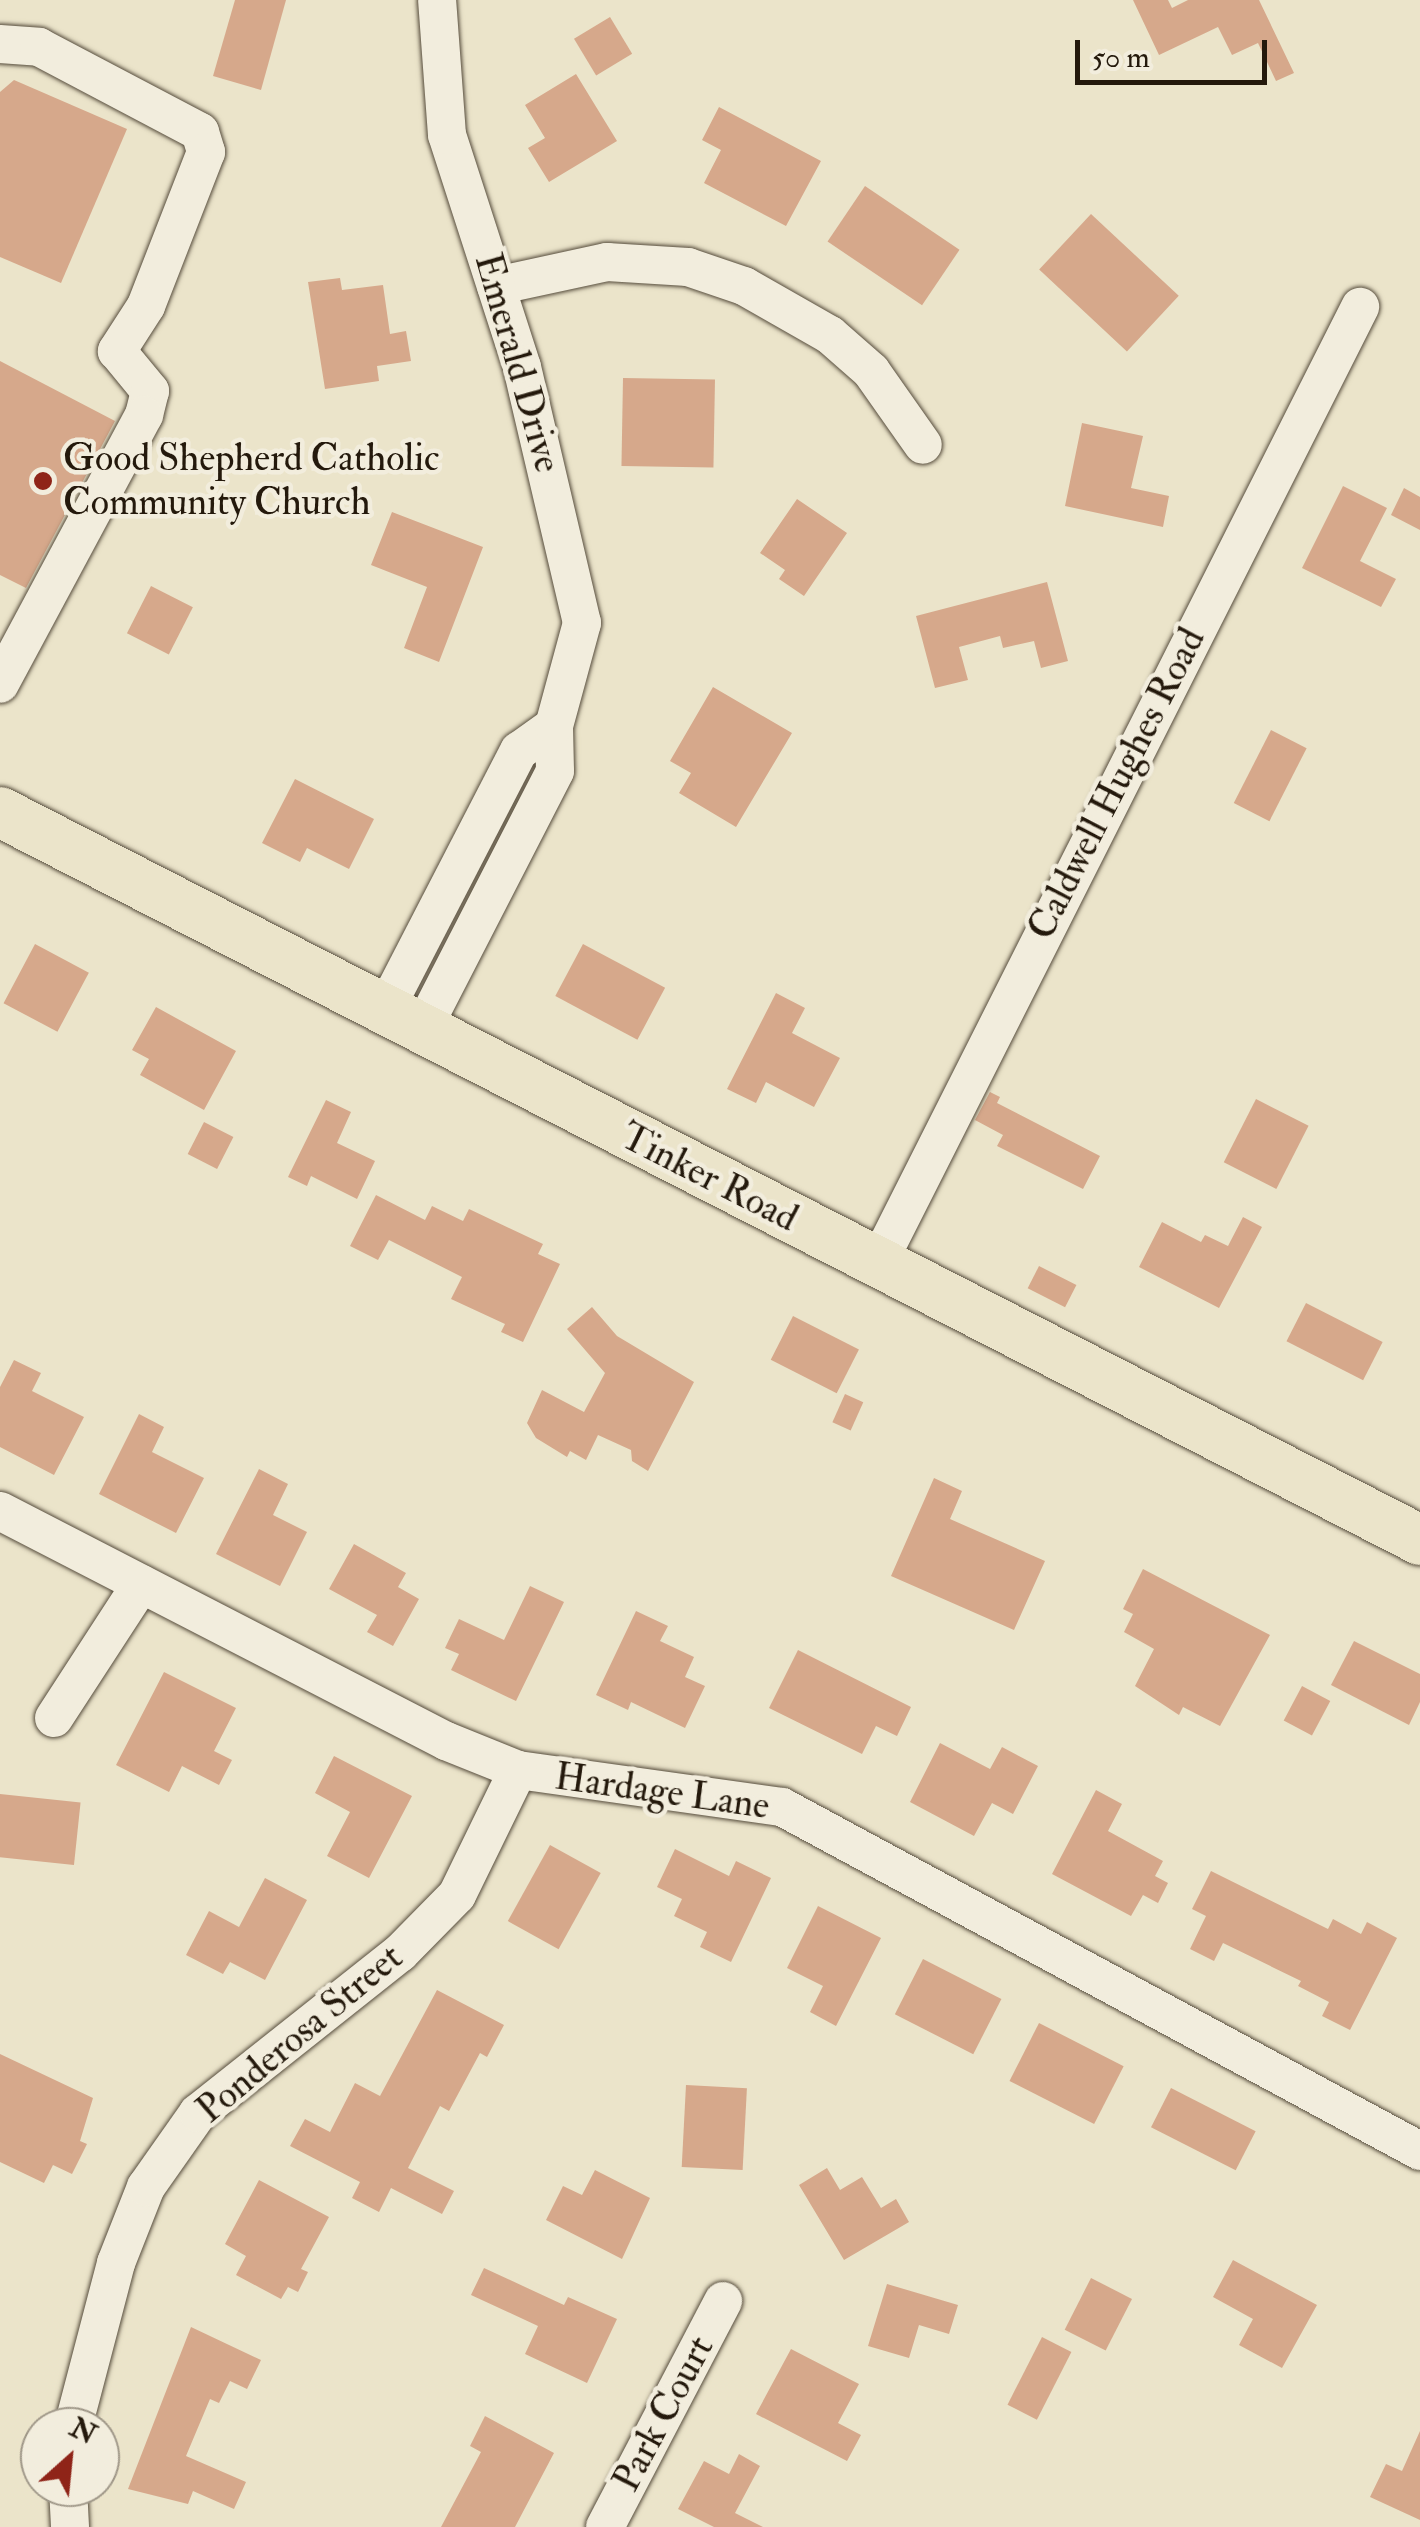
<!DOCTYPE html>
<html>
<head>
<meta charset="utf-8">
<style>
  body { margin:0 }
  #map { position:relative; width:1420px; height:2527px; overflow:hidden; background:#ebe4ca; font-family:"IM FELL Double Pica",serif }
  div>[style] { position:absolute }
  [style*='--x'] { left:calc(var(--x)*1px); top:calc(var(--y)*1px); width:calc(var(--w)*1px); rotate:calc(var(--a)*1deg) }
  .building>* { inset:0; background:#d6a88b; transform-origin:0 0 }
  .roads { filter:drop-shadow(0 0 2px #564c3c) drop-shadow(0 0 2px #564c3c) }
  .minor>* { height:38px; margin:-19px; padding:0 19px; transform-origin:19px; border-radius:19px; background:#f2eddd }
  .major>* { height:50px; margin:-25px; padding:0 25px; transform-origin:25px; border-radius:25px; background:#ebe4ca }
  .dots>* { width:28px; height:28px; translate:-50% -50%; box-sizing:border-box; border:5px solid #f2eddd; border-radius:50% }
  span { translate:-50% -50%; white-space:nowrap; text-align:center; line-height:1.15; -webkit-text-stroke:9px #f2eddd; paint-order:stroke }
  .street-label { font-size:38px; color:#24190c }
  .poi-label { font-size:38px; color:#24190c }
  .left { translate:0 -50%; text-align:left }
  .north { position:absolute; left:20px; top:2407px; width:100px; height:100px; box-sizing:border-box; background:#f2eddd; border:2px solid #a09889; border-radius:50%; rotate:27deg; font-size:28px; font-weight:700; line-height:40px; text-align:center; color:#24190c }
  .north::after { content:''; display:block; margin:auto; width:35px; height:45px; background:#8f2418; clip-path:polygon(50% 0,100% 100%,50% 72%,0 100%) }
  .scale { position:absolute; left:1075px; top:40px; width:192px; height:45px; box-sizing:border-box; border:5px solid #24190c; border-top:0; padding-left:12px; font-size:30px; line-height:35px; white-space:nowrap; color:#24190c; -webkit-text-stroke:8px #f2eddd; paint-order:stroke }
</style>
</head>
<body>
<div id="map">
  <div class="building">
    <div style="clip-path:polygon(235px 0,286px 0,261px 90px,213px 76px)"></div>
    <div style="clip-path:polygon(1133px 0,1168px 0,1172px 8px,1188px 0,1259px 0,1294px 73px,1276px 81px,1258px 43px,1232px 55px,1218px 27px,1159px 55px)"></div>
    <div style="left:610px;top:17px;width:43px;height:42px;rotate:59deg"></div>
    <div style="clip-path:polygon(576px 74px,617px 141px,549px 182px,528px 148px,545px 138px,525px 105px)"></div>
    <div style="clip-path:polygon(14px 80px,127px 129px,61px 283px,0 257px,0 92px)"></div>
    <div style="clip-path:polygon(719px 107px,821px 161px,786px 226px,704px 183px,721px 150px,702px 140px)"></div>
    <div style="left:865px;top:186px;width:114px;height:67px;rotate:34deg"></div>
    <div style="left:1091px;top:214px;width:120px;height:76px;rotate:43deg"></div>
    <div style="clip-path:polygon(340px 278px,342px 290px,383px 285px,390px 334px,406px 331px,411px 361px,377px 366px,379px 381px,325px 389px,308px 282px)"></div>
    <div style="clip-path:polygon(0 361px,115px 421px,26px 588px,0 575px)"></div>
    <div style="left:623px;top:378px;width:92px;height:88px;rotate:1deg"></div>
    <div style="clip-path:polygon(1082px 423px,1143px 436px,1131px 488px,1169px 496px,1163px 527px,1065px 506px)"></div>
    <div style="clip-path:polygon(1343px 486px,1387px 508px,1360px 561px,1396px 579px,1381px 607px,1302px 568px)"></div>
    <div style="clip-path:polygon(1404px 488px,1420px 497px,1420px 530px,1391px 515px)"></div>
    <div style="clip-path:polygon(797px 499px,847px 533px,804px 596px,779px 579px,785px 570px,760px 553px)"></div>
    <div style="clip-path:polygon(392px 512px,483px 547px,439px 662px,404px 648px,427px 587px,371px 565px)"></div>
    <div style="clip-path:polygon(1047px 582px,1068px 661px,1041px 668px,1034px 641px,1003px 648px,1000px 636px,959px 647px,968px 680px,935px 688px,916px 616px)"></div>
    <div style="left:151px;top:586px;width:47px;height:53px;rotate:27deg"></div>
    <div style="clip-path:polygon(713px 687px,792px 733px,736px 827px,679px 793px,691px 773px,670px 761px)"></div>
    <div style="left:1271px;top:730px;width:40px;height:82px;rotate:27deg"></div>
    <div style="clip-path:polygon(295px 779px,374px 819px,349px 869px,307px 848px,300px 862px,262px 843px)"></div>
    <div style="left:35px;top:944px;width:61px;height:67px;rotate:28deg"></div>
    <div style="left:583px;top:944px;width:93px;height:59px;rotate:28deg"></div>
    <div style="clip-path:polygon(776px 993px,805px 1008px,792px 1033px,840px 1058px,814px 1107px,766px 1082px,756px 1103px,727px 1089px)"></div>
    <div style="clip-path:polygon(156px 1007px,236px 1051px,204px 1110px,140px 1075px,149px 1059px,132px 1050px)"></div>
    <div style="clip-path:polygon(990px 1092px,1000px 1097px,997px 1103px,1100px 1156px,1083px 1189px,997px 1146px,1003px 1135px,975px 1120px)"></div>
    <div style="left:1256px;top:1099px;width:59px;height:71px;rotate:27deg"></div>
    <div style="clip-path:polygon(326px 1100px,351px 1112px,337px 1143px,375px 1161px,357px 1199px,311px 1176px,307px 1186px,288px 1177px)"></div>
    <div style="left:204px;top:1122px;width:33px;height:36px;rotate:27deg"></div>
    <div style="clip-path:polygon(376px 1195px,425px 1220px,432px 1206px,463px 1221px,469px 1209px,543px 1244px,538px 1254px,560px 1264px,523px 1342px,501px 1332px,505px 1324px,451px 1299px,462px 1277px,389px 1240px,378px 1260px,350px 1246px)"></div>
    <div style="clip-path:polygon(1243px 1217px,1262px 1227px,1219px 1308px,1139px 1267px,1162px 1222px,1201px 1242px,1205px 1235px,1228px 1246px)"></div>
    <div style="left:1039px;top:1266px;width:42px;height:25px;rotate:27deg"></div>
    <div style="left:1306px;top:1303px;width:86px;height:43px;rotate:27deg"></div>
    <div style="clip-path:polygon(592px 1307px,617px 1336px,694px 1382px,648px 1471px,632px 1461px,631px 1450px,598px 1435px,586px 1460px,570px 1451px,567px 1457px,536px 1438px,527px 1423px,542px 1390px,584px 1412px,605px 1373px,567px 1329px)"></div>
    <div style="left:793px;top:1316px;width:74px;height:49px;rotate:27deg"></div>
    <div style="clip-path:polygon(14px 1360px,41px 1373px,32px 1391px,84px 1417px,54px 1475px,0 1447px,0 1387px)"></div>
    <div style="left:845px;top:1394px;width:20px;height:31px;rotate:24deg"></div>
    <div style="clip-path:polygon(139px 1414px,164px 1427px,152px 1452px,204px 1478px,176px 1533px,99px 1494px)"></div>
    <div style="clip-path:polygon(259px 1469px,288px 1484px,273px 1515px,307px 1532px,280px 1586px,216px 1554px)"></div>
    <div style="clip-path:polygon(934px 1478px,962px 1491px,950px 1519px,1045px 1561px,1014px 1630px,891px 1576px)"></div>
    <div style="clip-path:polygon(354px 1544px,406px 1573px,398px 1587px,419px 1599px,393px 1646px,367px 1632px,377px 1615px,329px 1589px)"></div>
    <div style="clip-path:polygon(1143px 1569px,1270px 1635px,1220px 1726px,1183px 1707px,1179px 1715px,1135px 1686px,1154px 1649px,1124px 1632px,1133px 1614px,1123px 1609px)"></div>
    <div style="clip-path:polygon(530px 1586px,564px 1602px,516px 1701px,451px 1670px,459px 1654px,445px 1648px,459px 1619px,504px 1640px)"></div>
    <div style="clip-path:polygon(636px 1611px,668px 1626px,660px 1641px,694px 1657px,685px 1677px,705px 1686px,685px 1728px,631px 1702px,628px 1710px,596px 1695px)"></div>
    <div style="clip-path:polygon(1354px 1641px,1420px 1674px,1420px 1702px,1409px 1725px,1331px 1685px)"></div>
    <div style="clip-path:polygon(798px 1650px,911px 1707px,897px 1736px,876px 1726px,862px 1754px,769px 1708px)"></div>
    <div style="clip-path:polygon(164px 1672px,236px 1708px,214px 1751px,232px 1760px,219px 1785px,182px 1766px,169px 1792px,116px 1765px)"></div>
    <div style="left:1302px;top:1686px;width:32px;height:39px;rotate:28deg"></div>
    <div style="clip-path:polygon(940px 1743px,990px 1769px,1002px 1747px,1038px 1766px,1013px 1814px,992px 1803px,974px 1836px,910px 1802px)"></div>
    <div style="clip-path:polygon(334px 1756px,412px 1796px,369px 1878px,327px 1856px,350px 1812px,315px 1793px)"></div>
    <div style="clip-path:polygon(1096px 1790px,1122px 1804px,1108px 1831px,1163px 1861px,1155px 1876px,1168px 1883px,1158px 1903px,1143px 1895px,1131px 1916px,1052px 1874px)"></div>
    <div style="left:0;top:1794px;width:81px;height:63px;rotate:6deg"></div>
    <div style="left:550px;top:1845px;width:58px;height:87px;rotate:29deg"></div>
    <div style="clip-path:polygon(675px 1849px,729px 1876px,736px 1861px,771px 1878px,731px 1962px,700px 1947px,707px 1932px,674px 1916px,682px 1899px,657px 1887px)"></div>
    <div style="clip-path:polygon(1211px 1871px,1328px 1929px,1333px 1919px,1361px 1934px,1367px 1922px,1397px 1938px,1350px 2030px,1322px 2016px,1329px 2002px,1298px 1986px,1301px 1981px,1223px 1943px,1214px 1961px,1190px 1949px,1206px 1916px,1192px 1909px)"></div>
    <div style="clip-path:polygon(265px 1878px,307px 1900px,265px 1980px,230px 1962px,223px 1974px,186px 1955px,209px 1911px,239px 1927px)"></div>
    <div style="clip-path:polygon(818px 1906px,881px 1938px,836px 2026px,810px 2012px,823px 1986px,787px 1968px)"></div>
    <div style="left:923px;top:1959px;width:88px;height:62px;rotate:27deg"></div>
    <div style="clip-path:polygon(437px 1990px,504px 2025px,487px 2057px,480px 2053px,449px 2111px,440px 2106px,408px 2168px,454px 2191px,442px 2214px,391px 2188px,379px 2212px,352px 2198px,360px 2182px,290px 2146px,305px 2119px,330px 2132px,355px 2083px,380px 2096px)"></div>
    <div style="left:1039px;top:2023px;width:95px;height:65px;rotate:27deg"></div>
    <div style="clip-path:polygon(0 2054px,93px 2098px,80px 2141px,87px 2144px,72px 2174px,53px 2165px,44px 2183px,0 2162px)"></div>
    <div style="left:686px;top:2085px;width:61px;height:82px;rotate:3deg"></div>
    <div style="left:1171px;top:2088px;width:95px;height:44px;rotate:27deg"></div>
    <div style="clip-path:polygon(827px 2168px,840px 2190px,862px 2177px,881px 2208px,896px 2199px,909px 2222px,844px 2260px,799px 2185px)"></div>
    <div style="clip-path:polygon(595px 2170px,650px 2198px,622px 2259px,546px 2220px,563px 2186px,582px 2195px)"></div>
    <div style="clip-path:polygon(259px 2180px,329px 2217px,301px 2269px,308px 2272px,298px 2292px,288px 2287px,281px 2299px,236px 2275px,246px 2256px,225px 2244px)"></div>
    <div style="clip-path:polygon(1233px 2260px,1317px 2305px,1282px 2368px,1239px 2345px,1253px 2319px,1213px 2297px)"></div>
    <div style="clip-path:polygon(484px 2268px,564px 2305px,568px 2297px,617px 2319px,587px 2383px,525px 2354px,538px 2326px,471px 2295px)"></div>
    <div style="left:1091px;top:2278px;width:46px;height:58px;rotate:27deg"></div>
    <div style="clip-path:polygon(887px 2284px,958px 2305px,949px 2334px,919px 2325px,909px 2358px,868px 2346px)"></div>
    <div style="clip-path:polygon(191px 2327px,261px 2360px,247px 2389px,230px 2381px,219px 2403px,210px 2399px,186px 2456px,246px 2482px,234px 2509px,193px 2491px,188px 2504px,128px 2489px)"></div>
    <div style="left:1042px;top:2337px;width:33px;height:76px;rotate:27deg"></div>
    <div style="clip-path:polygon(791px 2349px,859px 2384px,838px 2423px,861px 2435px,847px 2461px,756px 2414px)"></div>
    <div style="clip-path:polygon(485px 2416px,554px 2453px,515px 2527px,441px 2527px,481px 2452px,470px 2446px)"></div>
    <div style="clip-path:polygon(1420px 2431px,1420px 2520px,1370px 2497px,1386px 2464px,1402px 2471px)"></div>
    <div style="clip-path:polygon(739px 2454px,760px 2466px,735px 2513px,763px 2527px,714px 2527px,678px 2509px,704px 2461px,729px 2474px)"></div>
  </div>
  <div class="roads">
    <div class="minor">
      <div style="--x:0;--y:44;--w:39;--a:4"></div>
      <div style="--x:39;--y:47;--w:182;--a:27.8"></div>
      <div style="--x:200;--y:132;--w:21;--a:73"></div>
      <div style="--x:206;--y:152;--w:165;--a:111.3"></div>
      <div style="--x:146;--y:306;--w:54;--a:122.8"></div>
      <div style="--x:117;--y:351;--w:52;--a:50.5"></div>
      <div style="--x:150;--y:391;--w:25;--a:104"></div>
      <div style="--x:144;--y:415;--w:305;--a:118.2"></div>
      <div style="--x:496;--y:286;--w:114;--a:-12.2"></div>
      <div style="--x:607;--y:262;--w:81;--a:3.5"></div>
      <div style="--x:688;--y:267;--w:59;--a:18.7"></div>
      <div style="--x:744;--y:286;--w:99;--a:29.7"></div>
      <div style="--x:830;--y:335;--w:55;--a:41.3"></div>
      <div style="--x:871;--y:371;--w:90;--a:54.9"></div>
      <div style="--x:384;--y:1012;--w:294;--a:-62.7"></div>
      <div style="--x:519;--y:751;--w:43;--a:-35.5"></div>
      <div style="--x:421;--y:1032;--w:293;--a:-62.8"></div>
      <div style="--x:555;--y:771;--w:45;--a:-91.3"></div>
      <div style="--x:554;--y:726;--w:107;--a:-74.8"></div>
      <div style="--x:582;--y:623;--w:263;--a:-103.2"></div>
      <div style="--x:522;--y:367;--w:244;--a:-107.9"></div>
      <div style="--x:447;--y:135;--w:135;--a:-94.2"></div>
      <div style="--x:878;--y:1263;--w:1071;--a:-63.24"></div>
      <div style="--x:0;--y:1511;--w:502;--a:27.28"></div>
      <div style="--x:446;--y:1741;--w:78;--a:21.9"></div>
      <div style="--x:518;--y:1770;--w:267;--a:8"></div>
      <div style="--x:782;--y:1807;--w:725;--a:28.33"></div>
      <div style="--x:54;--y:1718;--w:160;--a:-57"></div>
      <div style="--x:73;--y:2427;--w:170;--a:-75.3"></div>
      <div style="--x:116;--y:2263;--w:82;--a:-68.5"></div>
      <div style="--x:146;--y:2187;--w:90;--a:-54.9"></div>
      <div style="--x:198;--y:2113;--w:258;--a:-38.4"></div>
      <div style="--x:400;--y:1953;--w:81;--a:-45.5"></div>
      <div style="--x:457;--y:1895;--w:139;--a:-64"></div>
      <div style="--x:68;--y:2487;--w:40;--a:87.1"></div>
      <div style="--x:605;--y:2527;--w:255;--a:-62.4"></div>
    </div>
    <div class="major">
      <div style="--x:0;--y:812;--w:1596;--a:27.14"></div>
    </div>
  </div>
  <div class="dots">
    <div style="left:43px;top:481px;background:#8f2418"></div>
  </div>
  <div class="street-label">
    <span style="left:517px;top:363px;rotate:74deg">Emerald Drive</span>
    <span style="left:1117px;top:784px;rotate:-63deg">Caldwell Hughes Road</span>
    <span style="left:709px;top:1178px;rotate:27deg">Tinker Road</span>
    <span style="left:662px;top:1792px;rotate:8deg">Hardage Lane</span>
    <span style="left:300px;top:2034px;rotate:-40deg">Ponderosa Street</span>
    <span style="left:664px;top:2414px;rotate:-62deg">Park Court</span>
  </div>
  <div class="poi-label">
    <span class="left" style="left:63px;top:481px">Good Shepherd Catholic<br>Community Church</span>
  </div>
  <div class="north">N</div>
  <div class="scale">50 m</div>
</div>
</body>
</html>
